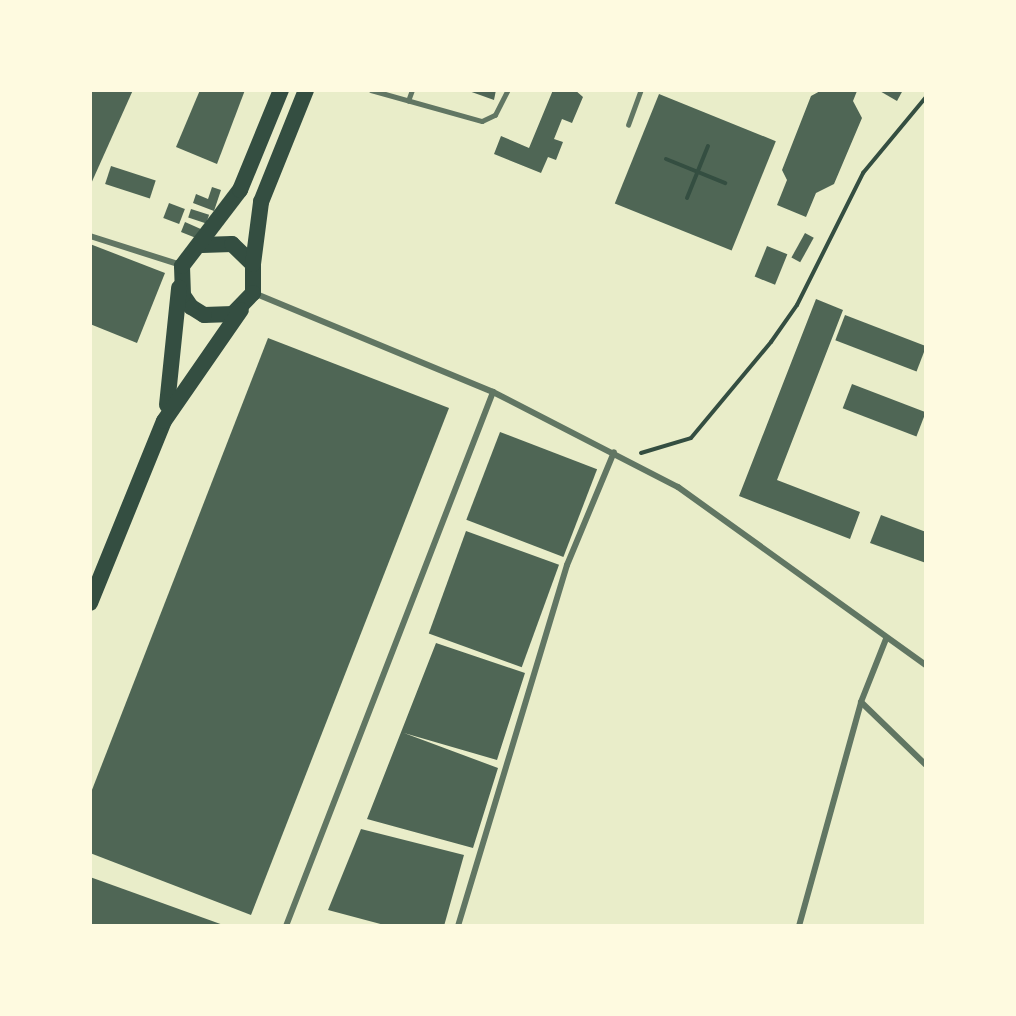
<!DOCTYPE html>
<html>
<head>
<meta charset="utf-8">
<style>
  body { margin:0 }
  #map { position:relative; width:1016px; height:1016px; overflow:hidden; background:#e9edc9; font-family:"PT Serif",serif }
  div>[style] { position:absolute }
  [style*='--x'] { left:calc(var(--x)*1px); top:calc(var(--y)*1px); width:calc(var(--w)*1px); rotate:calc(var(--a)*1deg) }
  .building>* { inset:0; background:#4f6655; transform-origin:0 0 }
  .path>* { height:4px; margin:-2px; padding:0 2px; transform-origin:2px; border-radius:2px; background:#344e41 }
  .service>* { height:4.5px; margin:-2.25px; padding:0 2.25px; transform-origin:2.25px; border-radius:2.25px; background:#617663 }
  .minor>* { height:6px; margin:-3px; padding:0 3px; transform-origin:3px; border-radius:3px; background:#617663 }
  .trunk>* { height:16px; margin:-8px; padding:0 8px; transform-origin:8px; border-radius:8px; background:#344e41 }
  span { translate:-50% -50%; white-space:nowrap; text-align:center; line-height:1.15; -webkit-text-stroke:5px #fefae0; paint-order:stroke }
  .frame { position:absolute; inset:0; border:92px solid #fefae0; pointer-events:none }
</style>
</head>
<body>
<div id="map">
  <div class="building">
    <div style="clip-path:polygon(90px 90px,133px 90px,90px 186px)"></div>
    <div style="clip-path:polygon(200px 90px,245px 90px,217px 164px,176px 147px)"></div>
    <div style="clip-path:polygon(466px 90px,496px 90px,494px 100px)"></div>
    <div style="clip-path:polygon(553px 90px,575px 90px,583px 97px,572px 123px,562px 119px,554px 139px,563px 142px,556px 160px,548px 157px,541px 173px,494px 154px,501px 136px,529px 148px)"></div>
    <div style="clip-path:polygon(822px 90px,857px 91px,853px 101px,862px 118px,834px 184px,816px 193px,806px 217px,777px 205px,787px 180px,782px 170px,811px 96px)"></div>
    <div style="clip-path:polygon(878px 90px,903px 90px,897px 101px)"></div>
    <div style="left:659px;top:94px;width:126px;height:118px;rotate:22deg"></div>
    <div style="left:111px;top:166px;width:47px;height:19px;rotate:18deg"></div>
    <div style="clip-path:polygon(212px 187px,221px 190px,214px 211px,193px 203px,196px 194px,208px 199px)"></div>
    <div style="left:169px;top:203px;width:17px;height:16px;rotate:21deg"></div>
    <div style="left:191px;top:209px;width:19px;height:9px;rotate:18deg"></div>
    <div style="clip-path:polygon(185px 222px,203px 230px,196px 238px,181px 232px)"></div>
    <div style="left:805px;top:233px;width:10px;height:28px;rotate:29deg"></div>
    <div style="clip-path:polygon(90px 244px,165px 273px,137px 343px,90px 324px)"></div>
    <div style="left:767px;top:246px;width:22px;height:33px;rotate:22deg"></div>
    <div style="clip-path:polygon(816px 299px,843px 310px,777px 480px,860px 512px,850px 539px,739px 496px)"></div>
    <div style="left:845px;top:315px;width:87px;height:27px;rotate:21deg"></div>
    <div style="clip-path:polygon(268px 338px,449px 408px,251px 915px,90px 853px,90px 795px)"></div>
    <div style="left:852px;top:384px;width:79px;height:26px;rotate:21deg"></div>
    <div style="left:500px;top:432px;width:104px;height:94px;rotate:21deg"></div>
    <div style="clip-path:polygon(881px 515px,926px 532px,926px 563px,870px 543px)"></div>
    <div style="left:466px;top:531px;width:99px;height:109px;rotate:20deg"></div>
    <div style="clip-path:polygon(436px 643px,525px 673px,497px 760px,404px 733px,498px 768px,473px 848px,367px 819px)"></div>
    <div style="clip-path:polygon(361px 829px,464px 855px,444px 926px,388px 926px,328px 910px)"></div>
    <div style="clip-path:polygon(90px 877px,226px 926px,90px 926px)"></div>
  </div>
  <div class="path">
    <div style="--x:666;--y:159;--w:64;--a:22.1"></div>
    <div style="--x:687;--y:198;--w:56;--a:-68"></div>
    <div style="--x:641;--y:453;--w:52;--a:-16.7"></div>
    <div style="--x:691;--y:438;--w:125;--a:-50.2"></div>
    <div style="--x:771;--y:342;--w:45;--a:-54.9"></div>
    <div style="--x:797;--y:305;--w:148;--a:-63.4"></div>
    <div style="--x:863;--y:173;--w:99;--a:-50.3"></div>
  </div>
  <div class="service">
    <div style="--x:371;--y:90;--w:115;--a:15.6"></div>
    <div style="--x:482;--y:121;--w:14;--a:-25"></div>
    <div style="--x:495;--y:115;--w:28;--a:-63"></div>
    <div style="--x:408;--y:101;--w:12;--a:-70"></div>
    <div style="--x:628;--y:125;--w:37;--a:-70"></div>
  </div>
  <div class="minor">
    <div style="--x:90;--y:236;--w:96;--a:17.7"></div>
    <div style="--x:254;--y:293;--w:259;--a:22.5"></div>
    <div style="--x:493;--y:392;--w:208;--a:27.2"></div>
    <div style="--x:678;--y:487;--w:305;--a:35.7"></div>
    <div style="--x:861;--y:702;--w:91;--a:44.1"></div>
    <div style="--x:286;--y:926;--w:573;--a:-68.81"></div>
    <div style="--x:458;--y:926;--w:377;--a:-73.2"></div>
    <div style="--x:567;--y:565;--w:122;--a:-67.4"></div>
    <div style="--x:799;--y:926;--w:232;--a:-74.5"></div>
    <div style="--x:861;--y:702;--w:68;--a:-68.4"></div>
  </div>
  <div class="trunk">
    <div style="--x:202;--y:245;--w:30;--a:-2"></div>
    <div style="--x:232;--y:244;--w:29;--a:44"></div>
    <div style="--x:253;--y:264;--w:29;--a:90"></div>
    <div style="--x:253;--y:293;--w:29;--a:134"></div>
    <div style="--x:233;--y:314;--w:29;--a:178"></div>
    <div style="--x:204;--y:315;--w:15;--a:-148"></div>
    <div style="--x:191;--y:307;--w:14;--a:-124"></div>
    <div style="--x:183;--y:295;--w:29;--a:-92"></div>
    <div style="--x:182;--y:266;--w:96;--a:-52.7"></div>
    <div style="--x:240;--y:190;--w:108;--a:-67.7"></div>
    <div style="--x:253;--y:264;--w:63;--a:-82.6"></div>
    <div style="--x:261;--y:202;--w:121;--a:-68.1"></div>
    <div style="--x:167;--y:405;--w:118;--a:-84.1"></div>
    <div style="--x:90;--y:603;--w:196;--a:-67.9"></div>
    <div style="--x:164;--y:421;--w:135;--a:-55.3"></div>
  </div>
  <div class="frame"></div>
</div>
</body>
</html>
